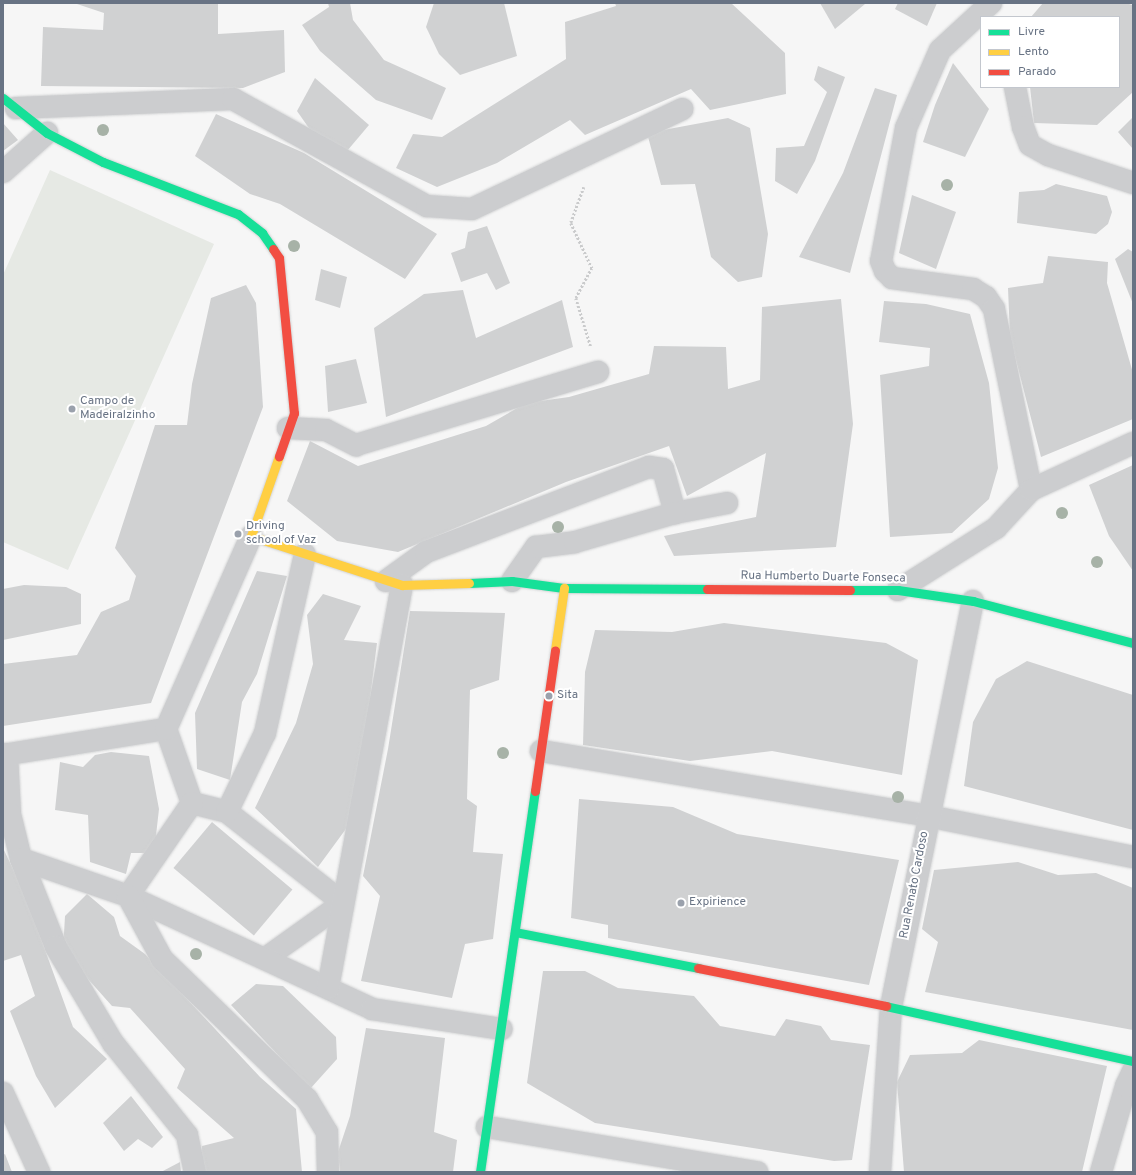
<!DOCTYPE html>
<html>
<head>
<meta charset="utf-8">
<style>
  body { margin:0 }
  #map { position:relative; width:1136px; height:1175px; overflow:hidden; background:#f6f6f6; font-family:Overpass,sans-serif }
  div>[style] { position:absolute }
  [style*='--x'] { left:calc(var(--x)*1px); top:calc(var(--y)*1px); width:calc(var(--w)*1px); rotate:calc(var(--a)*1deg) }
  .green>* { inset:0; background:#e6e9e4 }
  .building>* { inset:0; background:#d0d1d2; transform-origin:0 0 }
  .path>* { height:2.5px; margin-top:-1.25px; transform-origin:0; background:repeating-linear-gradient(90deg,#cacbcc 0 2px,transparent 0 4px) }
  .roads { filter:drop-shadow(0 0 1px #d2d3d4) drop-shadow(0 0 1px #d2d3d4) }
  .street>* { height:22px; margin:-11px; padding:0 11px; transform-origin:11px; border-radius:11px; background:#cccdcf }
  .fast>* { height:9px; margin:-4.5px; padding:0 4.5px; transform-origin:4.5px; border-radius:4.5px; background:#16e098 }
  .slow>* { height:9px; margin:-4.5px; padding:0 4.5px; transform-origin:4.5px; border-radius:4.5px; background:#ffcf43 }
  .jam>* { height:9px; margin:-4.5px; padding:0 4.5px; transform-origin:4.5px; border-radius:4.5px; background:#f24e42 }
  .trees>* { width:12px; height:12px; margin:-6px; border-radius:50%; background:#a7b2a7 }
  .dots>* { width:11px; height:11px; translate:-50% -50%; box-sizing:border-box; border:2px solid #fff; border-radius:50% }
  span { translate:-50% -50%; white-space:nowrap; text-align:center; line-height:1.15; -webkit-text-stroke:4px #fff; paint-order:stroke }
  .poi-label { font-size:12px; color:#687384 }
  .left { translate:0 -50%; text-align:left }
  .street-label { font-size:12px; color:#687384 }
  .frame { position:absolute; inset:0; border:4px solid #687384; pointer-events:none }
  .legend { position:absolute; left:980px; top:16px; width:140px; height:72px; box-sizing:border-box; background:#fff; border:1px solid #c3c7ce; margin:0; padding:5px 7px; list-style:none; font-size:12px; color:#687384 }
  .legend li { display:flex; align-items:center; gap:8px; height:20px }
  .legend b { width:20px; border:1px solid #c3c7ce }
</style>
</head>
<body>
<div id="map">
  <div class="green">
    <div style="clip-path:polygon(50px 170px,214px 244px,68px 570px,3px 542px,3px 275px)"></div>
  </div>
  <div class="building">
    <div style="clip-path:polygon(74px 3px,218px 3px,218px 34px,284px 30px,285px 72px,243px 88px,41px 86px,43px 27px,103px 30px,104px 13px)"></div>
    <div style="clip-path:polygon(328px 3px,350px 3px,353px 20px,384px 60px,446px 88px,432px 120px,376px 100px,320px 51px,302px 25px,329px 7px)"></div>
    <div style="clip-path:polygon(434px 3px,504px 3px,517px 56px,460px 75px,439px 54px,426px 27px)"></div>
    <div style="clip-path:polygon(615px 3px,731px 3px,785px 53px,786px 94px,710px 110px,691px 89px,585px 135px,570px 120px,497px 163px,437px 187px,396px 168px,413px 134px,442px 137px,566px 59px,565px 22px,616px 6px)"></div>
    <div style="clip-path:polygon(820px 3px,865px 3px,865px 4px,835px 29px)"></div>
    <div style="clip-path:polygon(898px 3px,937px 3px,927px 26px,895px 9px)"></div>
    <div style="clip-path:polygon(1125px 3px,1133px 5px,1133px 92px,1097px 125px,1034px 123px,1030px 87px,1119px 87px,1119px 17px,1031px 17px,1043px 3px)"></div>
    <div style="clip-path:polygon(953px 63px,989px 109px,965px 157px,923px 142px,935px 105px)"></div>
    <div style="clip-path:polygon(818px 66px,845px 77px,815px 161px,797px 194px,775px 181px,776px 148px,804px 146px,827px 92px,814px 80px)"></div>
    <div style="clip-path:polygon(315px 78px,369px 125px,347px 151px,313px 134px,297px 111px)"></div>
    <div style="clip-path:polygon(875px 88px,897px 95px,850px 273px,799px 257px,843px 173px)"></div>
    <div style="clip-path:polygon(216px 114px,304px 153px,437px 234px,405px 279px,280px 204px,250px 194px,195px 156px)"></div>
    <div style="clip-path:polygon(1133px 117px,1133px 149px,1118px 132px)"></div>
    <div style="clip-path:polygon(728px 118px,750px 128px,768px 234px,762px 277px,738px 282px,711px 257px,695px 184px,661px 185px,647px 133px)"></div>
    <div style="clip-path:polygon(3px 123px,18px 140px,3px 151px)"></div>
    <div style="clip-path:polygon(1056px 184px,1107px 196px,1112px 212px,1108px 224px,1096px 234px,1017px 223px,1019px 192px,1044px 190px)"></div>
    <div style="clip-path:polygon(912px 195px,956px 212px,936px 269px,899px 253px)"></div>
    <div style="clip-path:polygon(487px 226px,510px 283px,496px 290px,487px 273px,461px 282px,451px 253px,465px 248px,468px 232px)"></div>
    <div style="clip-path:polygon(1128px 249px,1133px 252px,1133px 304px,1115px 259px)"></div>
    <div style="clip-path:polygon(1048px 256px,1108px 262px,1107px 283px,1133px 373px,1133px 419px,1041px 457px,1010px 337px,1008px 288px,1043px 283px)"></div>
    <div style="clip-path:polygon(321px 269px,347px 277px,340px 308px,315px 300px)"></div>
    <div style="clip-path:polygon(246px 285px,256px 303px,263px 407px,151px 703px,3px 726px,3px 664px,77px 655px,101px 612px,129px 600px,136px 576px,115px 548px,155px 425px,187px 425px,192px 384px,211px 298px)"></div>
    <div style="clip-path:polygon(463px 290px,476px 338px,562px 300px,573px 347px,386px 417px,374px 328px,424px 294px)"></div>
    <div style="clip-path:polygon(841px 299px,853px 424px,836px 547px,674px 556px,664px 536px,756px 517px,766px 453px,687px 496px,669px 446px,566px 482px,398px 552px,337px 541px,287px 501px,310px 441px,358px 466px,486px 426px,526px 403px,569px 397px,649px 374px,654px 346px,726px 347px,728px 389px,760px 380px,762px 307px)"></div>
    <div style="clip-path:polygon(884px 301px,926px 304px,970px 314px,989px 383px,998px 468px,989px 499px,952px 533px,890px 537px,880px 375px,929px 366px,930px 348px,879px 342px)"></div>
    <div style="clip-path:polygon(356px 359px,367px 403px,328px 412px,325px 366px)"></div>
    <div style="clip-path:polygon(1133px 465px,1133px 571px,1109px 536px,1089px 485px)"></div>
    <div style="clip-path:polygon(257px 571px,287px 576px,257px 674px,242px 702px,230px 780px,197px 769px,195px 713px)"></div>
    <div style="clip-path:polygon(24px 585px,66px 587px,81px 594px,81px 624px,3px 640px,3px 589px)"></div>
    <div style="clip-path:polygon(323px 594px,361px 606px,344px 640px,377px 643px,362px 763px,351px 822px,318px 867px,255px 808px,296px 723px,313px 664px,307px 615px)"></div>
    <div style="clip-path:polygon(410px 611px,505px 613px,499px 680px,470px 690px,467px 799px,477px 806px,473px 852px,503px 854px,493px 939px,465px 944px,452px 998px,361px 981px,380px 896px,363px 876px,388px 749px)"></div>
    <div style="clip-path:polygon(724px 623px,886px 643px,918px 660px,902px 775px,772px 751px,690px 761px,583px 745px,585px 672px,595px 630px,672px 632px)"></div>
    <div style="clip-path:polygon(1027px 661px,1133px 695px,1133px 830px,964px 786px,973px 722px,996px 679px)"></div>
    <div style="clip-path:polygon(111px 752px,149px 756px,159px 809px,154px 853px,131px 853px,126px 874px,90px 862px,88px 815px,55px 810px,60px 762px,83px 767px,95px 755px)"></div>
    <div style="clip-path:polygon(579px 799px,673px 807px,737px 834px,899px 860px,869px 985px,608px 938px,608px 925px,571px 918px)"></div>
    <div style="left:212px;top:822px;width:105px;height:60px;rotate:40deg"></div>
    <div style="clip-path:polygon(3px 848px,24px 892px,73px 1027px,107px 1059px,55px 1108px,36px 1076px,10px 1011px,35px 996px,21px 955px,3px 961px)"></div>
    <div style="clip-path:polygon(1018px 862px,1058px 875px,1096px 873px,1133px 888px,1133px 1030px,925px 992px,938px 942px,922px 929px,934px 870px)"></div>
    <div style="clip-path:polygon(87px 894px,114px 917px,120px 936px,145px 954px,260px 1077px,296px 1109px,302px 1172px,200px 1172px,202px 1146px,234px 1138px,177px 1088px,185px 1069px,130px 1008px,112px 1006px,63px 951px,65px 916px)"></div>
    <div style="clip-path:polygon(543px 971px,585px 971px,618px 988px,694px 996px,720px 1026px,775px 1036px,786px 1019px,821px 1026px,831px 1040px,870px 1045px,852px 1160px,834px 1161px,595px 1123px,527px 1083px)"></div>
    <div style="clip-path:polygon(256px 984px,283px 986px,336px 1037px,337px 1059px,310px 1089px,231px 1005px)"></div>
    <div style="clip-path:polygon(366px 1028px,445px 1038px,434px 1132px,457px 1140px,453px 1172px,340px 1172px,338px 1152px,350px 1116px)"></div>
    <div style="clip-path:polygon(979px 1040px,1107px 1066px,1082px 1172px,904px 1172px,897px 1082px,910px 1055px,962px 1053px)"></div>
    <div style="clip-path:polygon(131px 1096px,163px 1137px,152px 1148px,138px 1139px,124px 1151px,103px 1123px)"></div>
    <div style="clip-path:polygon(5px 1154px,12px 1172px,3px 1172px,3px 1155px)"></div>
    <div style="clip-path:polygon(180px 1162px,181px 1172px,161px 1172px)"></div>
  </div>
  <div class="path">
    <div style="--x:584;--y:187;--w:38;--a:110"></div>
    <div style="--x:571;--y:223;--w:50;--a:65"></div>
    <div style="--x:592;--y:268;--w:34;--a:118"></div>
    <div style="--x:576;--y:298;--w:51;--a:73"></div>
  </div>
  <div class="roads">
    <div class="street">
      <div style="--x:991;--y:3;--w:69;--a:137.3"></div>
      <div style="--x:940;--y:50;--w:85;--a:113.6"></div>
      <div style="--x:906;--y:128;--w:135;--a:100.6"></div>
      <div style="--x:881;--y:261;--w:11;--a:68"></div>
      <div style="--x:885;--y:271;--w:10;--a:45"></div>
      <div style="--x:892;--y:278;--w:82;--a:7.7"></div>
      <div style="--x:973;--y:289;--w:15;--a:32"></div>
      <div style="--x:986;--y:297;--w:14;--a:56"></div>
      <div style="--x:994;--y:309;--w:185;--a:78.4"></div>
      <div style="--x:1015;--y:87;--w:41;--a:78.7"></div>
      <div style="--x:1023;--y:127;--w:19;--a:69"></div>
      <div style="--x:1030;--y:145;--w:21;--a:29"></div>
      <div style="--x:1048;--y:155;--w:89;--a:18.2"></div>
      <div style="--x:16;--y:108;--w:217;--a:-2.4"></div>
      <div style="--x:233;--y:99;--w:222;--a:28.9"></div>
      <div style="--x:427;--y:206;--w:45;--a:3.8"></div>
      <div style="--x:472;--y:209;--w:233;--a:-25.4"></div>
      <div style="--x:3;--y:172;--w:59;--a:-41.6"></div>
      <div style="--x:288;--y:428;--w:38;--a:3"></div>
      <div style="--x:326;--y:430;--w:34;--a:27"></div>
      <div style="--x:356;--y:445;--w:253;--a:-16.8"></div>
      <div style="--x:386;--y:581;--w:49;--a:-35.9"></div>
      <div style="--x:426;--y:552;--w:239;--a:-20.9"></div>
      <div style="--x:649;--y:467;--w:14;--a:8"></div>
      <div style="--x:663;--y:469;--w:46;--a:74.7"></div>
      <div style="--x:675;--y:513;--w:53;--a:-10.9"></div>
      <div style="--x:512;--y:581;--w:42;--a:-54.8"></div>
      <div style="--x:536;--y:547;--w:39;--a:-7"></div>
      <div style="--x:575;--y:542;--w:104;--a:-16.2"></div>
      <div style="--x:898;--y:590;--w:116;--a:-32.3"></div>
      <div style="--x:996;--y:528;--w:52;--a:-47.4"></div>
      <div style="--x:1031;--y:490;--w:112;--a:-24.7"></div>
      <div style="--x:166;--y:729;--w:78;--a:70.6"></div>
      <div style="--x:192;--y:803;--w:36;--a:14"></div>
      <div style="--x:227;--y:812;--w:147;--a:38.1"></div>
      <div style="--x:343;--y:903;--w:95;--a:144.5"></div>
      <div style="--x:541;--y:751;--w:392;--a:9.5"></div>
      <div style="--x:928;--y:816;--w:209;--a:11.3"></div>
      <div style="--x:7;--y:754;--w:60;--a:87.1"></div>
      <div style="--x:10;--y:814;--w:46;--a:76.3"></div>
      <div style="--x:21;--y:859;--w:113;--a:19.1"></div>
      <div style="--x:128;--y:896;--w:269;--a:24.8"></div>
      <div style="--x:372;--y:1009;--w:131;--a:8.8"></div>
      <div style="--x:3;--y:755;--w:165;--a:-9.1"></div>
      <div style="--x:166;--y:729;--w:211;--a:-66.2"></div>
      <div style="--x:192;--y:803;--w:113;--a:124.5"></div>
      <div style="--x:128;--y:896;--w:72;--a:61.6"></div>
      <div style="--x:162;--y:959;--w:202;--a:44"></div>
      <div style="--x:307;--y:1099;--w:39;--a:59"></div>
      <div style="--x:327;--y:1132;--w:40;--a:88.6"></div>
      <div style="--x:227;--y:812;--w:88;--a:-64.3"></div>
      <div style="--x:265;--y:733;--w:183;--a:-77.4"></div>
      <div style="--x:21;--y:859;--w:95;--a:68.3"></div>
      <div style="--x:56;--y:947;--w:112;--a:59.3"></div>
      <div style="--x:113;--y:1043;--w:118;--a:51.2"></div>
      <div style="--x:187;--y:1135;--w:38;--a:78"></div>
      <div style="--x:328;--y:988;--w:410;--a:-79.6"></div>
      <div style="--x:3;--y:1093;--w:87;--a:65.5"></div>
      <div style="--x:487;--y:1127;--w:274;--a:9.5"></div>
      <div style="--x:880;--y:1172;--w:165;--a:-86.2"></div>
      <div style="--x:891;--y:1007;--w:414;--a:-78.6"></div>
      <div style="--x:1101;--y:1172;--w:90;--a:-73.8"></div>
      <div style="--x:1126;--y:1086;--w:17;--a:-65"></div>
    </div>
    <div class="fast">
      <div style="--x:3;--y:98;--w:56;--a:38.5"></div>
      <div style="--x:47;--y:133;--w:63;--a:27.4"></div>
      <div style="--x:103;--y:162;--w:145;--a:21.1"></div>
      <div style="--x:238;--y:214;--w:31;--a:38"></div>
      <div style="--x:262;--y:233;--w:19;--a:55"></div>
      <div style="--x:469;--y:583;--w:43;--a:-2.7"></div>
      <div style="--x:512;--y:581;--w:52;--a:7.7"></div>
      <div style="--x:564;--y:588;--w:143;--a:0.4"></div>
      <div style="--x:850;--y:590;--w:48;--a:0"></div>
      <div style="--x:898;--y:590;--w:76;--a:8.3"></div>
      <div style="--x:973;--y:601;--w:165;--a:14.7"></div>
      <div style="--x:515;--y:932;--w:187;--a:11.1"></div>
      <div style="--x:886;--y:1006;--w:253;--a:12.6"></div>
      <div style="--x:480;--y:1172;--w:385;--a:-81.8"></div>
    </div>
    <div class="slow">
      <div style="--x:279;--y:456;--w:85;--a:109.3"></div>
      <div style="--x:251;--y:536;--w:159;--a:18"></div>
      <div style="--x:402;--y:585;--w:67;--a:-1.7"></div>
      <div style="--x:555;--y:650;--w:63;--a:-81.7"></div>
    </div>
    <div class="jam">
      <div style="--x:273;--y:249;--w:11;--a:56"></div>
      <div style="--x:279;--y:258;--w:156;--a:84.5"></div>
      <div style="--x:294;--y:413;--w:46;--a:109.2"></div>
      <div style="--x:707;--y:589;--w:143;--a:0.4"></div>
      <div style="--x:535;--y:791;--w:142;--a:-81.9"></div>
      <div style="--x:698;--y:968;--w:192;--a:11.4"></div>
    </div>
  </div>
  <div class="trees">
    <div style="left:103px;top:130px"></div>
    <div style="left:947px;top:185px"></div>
    <div style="left:294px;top:246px"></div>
    <div style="left:1062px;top:513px"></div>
    <div style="left:558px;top:527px"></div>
    <div style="left:1097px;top:562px"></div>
    <div style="left:503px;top:753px"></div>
    <div style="left:898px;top:797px"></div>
    <div style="left:196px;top:954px"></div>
  </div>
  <div class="dots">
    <div style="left:72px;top:409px;background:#9aa1ac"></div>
    <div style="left:238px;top:534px;background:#9aa1ac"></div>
    <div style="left:549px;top:696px;background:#9aa1ac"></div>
    <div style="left:681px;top:903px;background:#9aa1ac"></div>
  </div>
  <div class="poi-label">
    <span class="left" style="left:80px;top:409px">Campo de<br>Madeiralzinho</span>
    <span class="left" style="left:246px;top:534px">Driving<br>school of Vaz</span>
    <span class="left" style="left:557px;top:696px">Sita</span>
    <span class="left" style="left:689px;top:903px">Expirience</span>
  </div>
  <div class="street-label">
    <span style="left:823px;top:578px;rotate:1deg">Rua Humberto Duarte Fonseca</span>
    <span style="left:915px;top:885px;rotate:-79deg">Rua Renato Cardoso</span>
  </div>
  <div class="frame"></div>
  <ul class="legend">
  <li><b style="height:5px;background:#16e098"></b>Livre</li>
  <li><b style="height:5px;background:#ffcf43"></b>Lento</li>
  <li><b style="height:5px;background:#f24e42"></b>Parado</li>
  </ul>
</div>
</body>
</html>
